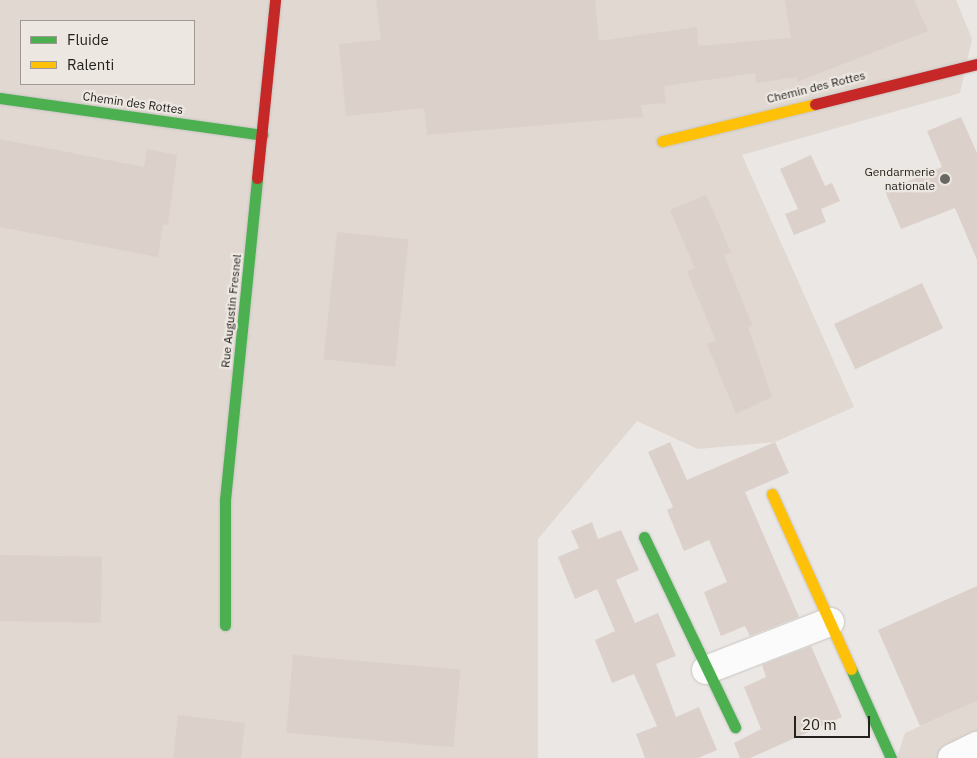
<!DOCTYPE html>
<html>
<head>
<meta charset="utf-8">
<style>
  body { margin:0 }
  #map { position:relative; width:977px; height:758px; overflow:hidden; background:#eae7e4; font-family:"IBM Plex Sans",sans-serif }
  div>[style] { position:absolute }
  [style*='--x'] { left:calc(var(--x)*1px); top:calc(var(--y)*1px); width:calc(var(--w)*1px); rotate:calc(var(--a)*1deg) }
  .built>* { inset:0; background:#e0d8d1 }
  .building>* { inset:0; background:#dcd0ca; transform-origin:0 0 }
  .roads { filter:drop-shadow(0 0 1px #c8c5c3) drop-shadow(0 0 1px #c8c5c3) }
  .street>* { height:28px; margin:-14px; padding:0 14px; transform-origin:14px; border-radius:14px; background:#fcfbfb }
  .fast>* { height:11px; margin:-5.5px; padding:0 5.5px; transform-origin:5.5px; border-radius:5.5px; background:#4caf50 }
  .slow>* { height:11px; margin:-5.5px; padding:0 5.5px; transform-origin:5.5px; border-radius:5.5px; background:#ffc107 }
  .jam>* { height:11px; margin:-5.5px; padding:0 5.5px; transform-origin:5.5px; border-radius:5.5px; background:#c62828 }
  .dots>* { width:14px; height:14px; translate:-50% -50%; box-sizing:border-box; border:2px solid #ede7e1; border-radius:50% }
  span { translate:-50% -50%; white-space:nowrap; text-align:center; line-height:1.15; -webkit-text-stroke:4.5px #ede7e1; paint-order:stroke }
  .street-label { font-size:12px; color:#24221f }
  .poi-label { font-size:12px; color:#24221f }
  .right { translate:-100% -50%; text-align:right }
  .legend { position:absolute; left:20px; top:20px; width:175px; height:65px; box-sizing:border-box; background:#ede7e1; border:1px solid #9d9893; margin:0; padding:6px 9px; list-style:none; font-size:15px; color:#24221f }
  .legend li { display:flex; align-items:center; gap:10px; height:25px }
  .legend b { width:25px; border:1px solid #9d9893 }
  .scale { position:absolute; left:794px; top:716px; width:76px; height:22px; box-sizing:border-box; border:2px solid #24221f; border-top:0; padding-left:6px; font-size:15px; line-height:18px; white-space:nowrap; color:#24221f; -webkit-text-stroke:4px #ede7e1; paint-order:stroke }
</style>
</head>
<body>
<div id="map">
  <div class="built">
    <div style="clip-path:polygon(evenodd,0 0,956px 0,972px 39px,960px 93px,742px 155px,854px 407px,775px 442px,698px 449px,637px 421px,538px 539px,538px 758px,0 758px,0 0,21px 21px,194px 21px,194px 84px,21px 84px,21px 21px)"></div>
    <div style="clip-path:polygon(977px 701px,977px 758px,897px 758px,905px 733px)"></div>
  </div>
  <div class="building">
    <div style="clip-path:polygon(376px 0,595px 0,599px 41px,697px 27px,698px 46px,791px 38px,785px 0,914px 0,928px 31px,797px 82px,797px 77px,756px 83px,755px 73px,664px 86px,666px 103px,641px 105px,643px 117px,427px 135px,424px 108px,346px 116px,339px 44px,381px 40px)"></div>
    <div style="clip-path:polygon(961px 117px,977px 153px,977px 260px,955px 208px,901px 229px,885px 191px,942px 167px,927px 131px)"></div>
    <div style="clip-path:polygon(0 139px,144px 167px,147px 149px,177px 155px,168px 225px,163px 224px,158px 257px,0 227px)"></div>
    <div style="clip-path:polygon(811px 155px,825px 186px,832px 183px,840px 201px,821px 209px,826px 222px,794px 235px,785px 214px,798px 209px,780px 169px)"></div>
    <div style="clip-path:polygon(706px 195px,731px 252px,724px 255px,752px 325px,748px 327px,772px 397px,736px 414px,707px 344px,716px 341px,687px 271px,695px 268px,670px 210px)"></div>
    <div style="left:337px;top:232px;width:72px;height:128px;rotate:6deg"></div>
    <div style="left:922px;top:283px;width:50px;height:97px;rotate:65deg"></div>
    <div style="clip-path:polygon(670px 442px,687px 480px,775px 442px,789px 473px,745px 492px,799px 617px,750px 636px,745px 626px,721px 636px,704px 592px,727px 582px,709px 540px,684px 551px,667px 510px,673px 507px,648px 452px)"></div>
    <div style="clip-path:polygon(592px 522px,598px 539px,621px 530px,639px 570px,616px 580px,635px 623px,658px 613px,676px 656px,656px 664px,676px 717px,699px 707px,717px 750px,698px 758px,645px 758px,636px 734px,657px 726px,634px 674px,612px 683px,595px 640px,615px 631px,597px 589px,575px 599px,558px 557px,579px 548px,571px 531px)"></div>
    <div style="left:0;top:555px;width:102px;height:66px;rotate:1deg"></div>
    <div style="clip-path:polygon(977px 586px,977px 701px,920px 726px,878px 630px)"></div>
    <div style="clip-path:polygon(811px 646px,842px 717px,750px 758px,740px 758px,734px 743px,761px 729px,744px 687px,766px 677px,762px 665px)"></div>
    <div style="left:293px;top:655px;width:168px;height:78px;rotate:5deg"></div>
    <div style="clip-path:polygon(178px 715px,245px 723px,241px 758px,173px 758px)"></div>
  </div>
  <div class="roads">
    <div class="street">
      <div style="--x:706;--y:670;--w:133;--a:-21.2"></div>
      <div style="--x:952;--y:758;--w:28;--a:-26"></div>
    </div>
    <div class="fast">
      <div style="--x:0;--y:98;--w:265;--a:8"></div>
      <div style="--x:644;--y:537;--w:211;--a:64.4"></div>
      <div style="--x:225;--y:625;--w:125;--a:-90"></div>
      <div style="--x:225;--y:500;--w:324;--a:-84.3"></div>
      <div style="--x:851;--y:669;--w:98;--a:65.8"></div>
    </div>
    <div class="slow">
      <div style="--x:662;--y:141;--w:157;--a:-13.6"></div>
      <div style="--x:772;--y:494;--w:192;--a:65.7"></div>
    </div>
    <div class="jam">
      <div style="--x:815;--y:104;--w:167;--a:-13.9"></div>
      <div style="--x:257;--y:178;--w:179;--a:-84.2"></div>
    </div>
  </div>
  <div class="dots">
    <div style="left:945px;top:179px;background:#696764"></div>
  </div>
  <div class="street-label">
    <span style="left:816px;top:87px;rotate:-14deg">Chemin des Rottes</span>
    <span style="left:133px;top:103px;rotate:8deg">Chemin des Rottes</span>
    <span style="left:231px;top:311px;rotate:-84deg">Rue Augustin Fresnel</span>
  </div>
  <div class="poi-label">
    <span class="right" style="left:935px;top:179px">Gendarmerie<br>nationale</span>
  </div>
  <ul class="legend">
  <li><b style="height:6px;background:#4caf50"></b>Fluide</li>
  <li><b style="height:6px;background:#ffc107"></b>Ralenti</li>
  </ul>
  <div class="scale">20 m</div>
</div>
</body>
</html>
